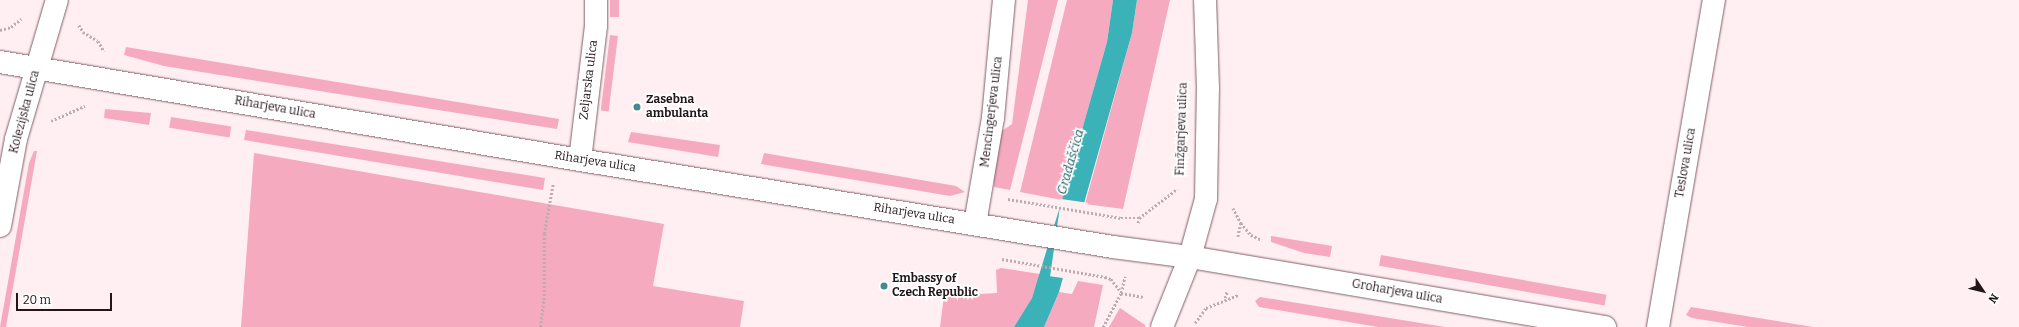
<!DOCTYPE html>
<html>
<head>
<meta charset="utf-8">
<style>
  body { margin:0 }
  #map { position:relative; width:2019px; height:327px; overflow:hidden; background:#ffeff3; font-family:Bitter,serif }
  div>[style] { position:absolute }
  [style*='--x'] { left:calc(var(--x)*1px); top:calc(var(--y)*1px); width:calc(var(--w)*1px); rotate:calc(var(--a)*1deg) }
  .green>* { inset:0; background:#f5aac0; transform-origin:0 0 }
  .water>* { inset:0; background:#3bb2b7 }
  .pier>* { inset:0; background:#ffeff3; transform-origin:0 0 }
  .path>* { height:2.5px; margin-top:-1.25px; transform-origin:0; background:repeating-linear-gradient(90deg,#bbacb0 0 2px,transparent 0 4px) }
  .roads { filter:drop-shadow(0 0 1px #806069) drop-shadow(0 0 1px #806069) }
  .minor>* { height:22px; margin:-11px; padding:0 11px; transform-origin:11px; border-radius:11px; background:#fff }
  .dots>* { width:11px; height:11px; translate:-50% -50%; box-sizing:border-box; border:2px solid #fff; border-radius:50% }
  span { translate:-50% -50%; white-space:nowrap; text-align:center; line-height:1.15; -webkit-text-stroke:3.5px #fff; paint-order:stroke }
  .street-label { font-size:12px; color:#23161a }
  .poi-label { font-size:12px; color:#23161a; font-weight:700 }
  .left { translate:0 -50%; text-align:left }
  .water-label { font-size:13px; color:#1a5b5e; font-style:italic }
  .north { position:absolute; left:1963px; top:271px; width:40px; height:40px; -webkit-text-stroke:3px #fff; paint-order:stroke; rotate:125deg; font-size:11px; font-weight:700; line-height:16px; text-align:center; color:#23161a }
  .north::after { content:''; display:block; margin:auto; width:14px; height:18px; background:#23161a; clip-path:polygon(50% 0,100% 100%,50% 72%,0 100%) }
  .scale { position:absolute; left:16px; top:293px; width:96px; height:18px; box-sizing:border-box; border:2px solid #23161a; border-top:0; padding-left:5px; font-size:12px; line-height:14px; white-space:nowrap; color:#23161a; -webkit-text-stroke:3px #fff; paint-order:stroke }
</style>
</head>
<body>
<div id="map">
  <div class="green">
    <div style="left:610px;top:0;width:9px;height:17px"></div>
    <div style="clip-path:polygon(1028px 0,1058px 0,1010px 190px,994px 187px,994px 177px,999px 133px,1012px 124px)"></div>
    <div style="clip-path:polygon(1067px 0,1113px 0,1107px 42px,1062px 200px,1020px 192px)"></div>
    <div style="clip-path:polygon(1137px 0,1170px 0,1123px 209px,1085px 204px,1132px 33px)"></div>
    <div style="left:610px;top:35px;width:8px;height:76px;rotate:7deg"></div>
    <div style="clip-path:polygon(126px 47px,559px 119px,557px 129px,164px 66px,124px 55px)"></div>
    <div style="clip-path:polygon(105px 109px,151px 113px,149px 125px,104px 118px)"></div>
    <div style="left:171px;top:117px;width:61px;height:11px;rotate:9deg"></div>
    <div style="clip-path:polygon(246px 130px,545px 178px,543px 190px,244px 140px)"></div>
    <div style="clip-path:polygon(631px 132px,720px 145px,718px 157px,628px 142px)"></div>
    <div style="clip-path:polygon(34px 151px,37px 151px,6px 327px,0 327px,29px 163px)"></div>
    <div style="clip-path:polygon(254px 153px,664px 224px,653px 286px,744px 301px,740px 327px,241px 327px)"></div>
    <div style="clip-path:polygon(764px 153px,956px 186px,965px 192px,950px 196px,761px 164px)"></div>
    <div style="clip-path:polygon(1271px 236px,1332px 246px,1330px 257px,1304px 253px,1271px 242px)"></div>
    <div style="left:1381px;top:255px;width:229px;height:11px;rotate:10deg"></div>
    <div style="clip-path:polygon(1001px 268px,1040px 274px,1032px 298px,1014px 327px,940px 327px,944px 296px,997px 293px,996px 270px)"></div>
    <div style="clip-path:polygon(1078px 281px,1103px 285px,1094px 327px,1044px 327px,1059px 292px,1072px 294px)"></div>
    <div style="clip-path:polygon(1260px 297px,1445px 327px,1378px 327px,1259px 307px,1255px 301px)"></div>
    <div style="clip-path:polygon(1691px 307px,1813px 327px,1748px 327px,1692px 318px,1686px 315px)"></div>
    <div style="clip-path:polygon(1120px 308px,1145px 325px,1145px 327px,1109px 327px)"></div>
  </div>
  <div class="water">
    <div style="clip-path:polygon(1113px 0,1137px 0,1132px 33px,1059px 292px,1044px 327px,1014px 327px,1032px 298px,1062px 200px,1107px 42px)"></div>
  </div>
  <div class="pier">
    <div style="left:1061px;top:199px;width:27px;height:78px;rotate:8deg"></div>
  </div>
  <div class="path">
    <div style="--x:79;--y:25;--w:8;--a:60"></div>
    <div style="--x:83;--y:32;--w:17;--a:31"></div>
    <div style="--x:98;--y:41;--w:12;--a:59"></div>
    <div style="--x:0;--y:30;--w:11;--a:-15"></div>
    <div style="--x:11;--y:27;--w:13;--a:-39"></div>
    <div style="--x:51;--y:121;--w:37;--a:-24"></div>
    <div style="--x:1008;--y:199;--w:115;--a:9.5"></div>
    <div style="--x:1121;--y:218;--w:18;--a:0"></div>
    <div style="--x:1233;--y:208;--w:17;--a:62"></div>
    <div style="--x:1241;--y:223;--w:14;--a:102"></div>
    <div style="--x:1138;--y:223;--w:5;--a:-79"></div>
    <div style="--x:1139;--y:218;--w:48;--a:-37.3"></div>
    <div style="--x:1241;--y:223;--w:16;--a:50"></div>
    <div style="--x:1251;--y:235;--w:12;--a:24"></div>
    <div style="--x:1002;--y:259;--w:105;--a:9.9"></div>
    <div style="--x:1105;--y:277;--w:6;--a:18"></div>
    <div style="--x:1111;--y:279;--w:16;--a:52"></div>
    <div style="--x:1121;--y:293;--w:23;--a:10"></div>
    <div style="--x:1225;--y:298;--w:7;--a:-74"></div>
    <div style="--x:1195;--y:323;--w:19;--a:-54"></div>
    <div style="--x:1206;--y:308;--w:35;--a:-22"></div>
    <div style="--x:540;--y:327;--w:27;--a:-82"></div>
    <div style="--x:544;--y:300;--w:66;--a:-90"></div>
    <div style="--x:544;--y:234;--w:51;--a:-79.8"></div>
    <div style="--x:1103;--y:327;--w:38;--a:-62"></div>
    <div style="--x:1121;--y:293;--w:17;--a:-77"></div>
  </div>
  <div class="roads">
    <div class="minor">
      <div style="--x:0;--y:62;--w:588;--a:9.59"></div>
      <div style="--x:580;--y:160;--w:540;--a:9.27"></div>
      <div style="--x:1113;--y:247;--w:78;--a:7.4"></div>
      <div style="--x:1190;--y:257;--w:421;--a:9.6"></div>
      <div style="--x:580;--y:160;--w:135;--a:-83.2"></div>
      <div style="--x:596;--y:26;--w:26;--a:-90"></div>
      <div style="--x:975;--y:224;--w:108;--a:-80.4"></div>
      <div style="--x:993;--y:118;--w:119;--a:-84.7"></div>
      <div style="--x:0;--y:226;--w:88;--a:-79.6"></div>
      <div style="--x:16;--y:139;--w:145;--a:-73.6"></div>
      <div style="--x:1162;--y:327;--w:75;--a:-68.2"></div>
      <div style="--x:1190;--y:257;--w:60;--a:-74.6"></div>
      <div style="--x:1206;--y:199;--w:110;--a:-89"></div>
      <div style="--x:1208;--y:89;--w:89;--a:-91.9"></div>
      <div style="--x:1658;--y:327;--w:332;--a:-80.3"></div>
    </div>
  </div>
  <div class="dots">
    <div style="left:637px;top:107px;background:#438b8e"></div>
    <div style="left:884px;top:286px;background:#438b8e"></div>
  </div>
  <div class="street-label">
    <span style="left:589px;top:80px;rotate:-83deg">Zeljarska ulica</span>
    <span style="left:275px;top:108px;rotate:10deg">Riharjeva ulica</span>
    <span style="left:25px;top:112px;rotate:-75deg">Kolezijska ulica</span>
    <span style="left:992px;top:112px;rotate:-83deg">Mencingerjeva ulica</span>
    <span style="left:1182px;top:129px;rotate:-88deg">Finžgarjeva ulica</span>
    <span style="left:595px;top:162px;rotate:9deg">Riharjeva ulica</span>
    <span style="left:1686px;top:163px;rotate:-80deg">Teslova ulica</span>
    <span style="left:914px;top:214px;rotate:9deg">Riharjeva ulica</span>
    <span style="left:1397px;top:292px;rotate:10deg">Groharjeva ulica</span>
  </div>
  <div class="poi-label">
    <span class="left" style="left:646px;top:107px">Zasebna<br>ambulanta</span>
    <span class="left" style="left:892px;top:286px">Embassy of<br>Czech Republic</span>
  </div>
  <div class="water-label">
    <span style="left:1071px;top:162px;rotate:-74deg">Gradaščica</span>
  </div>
  <div class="north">N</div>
  <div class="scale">20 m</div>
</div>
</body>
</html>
